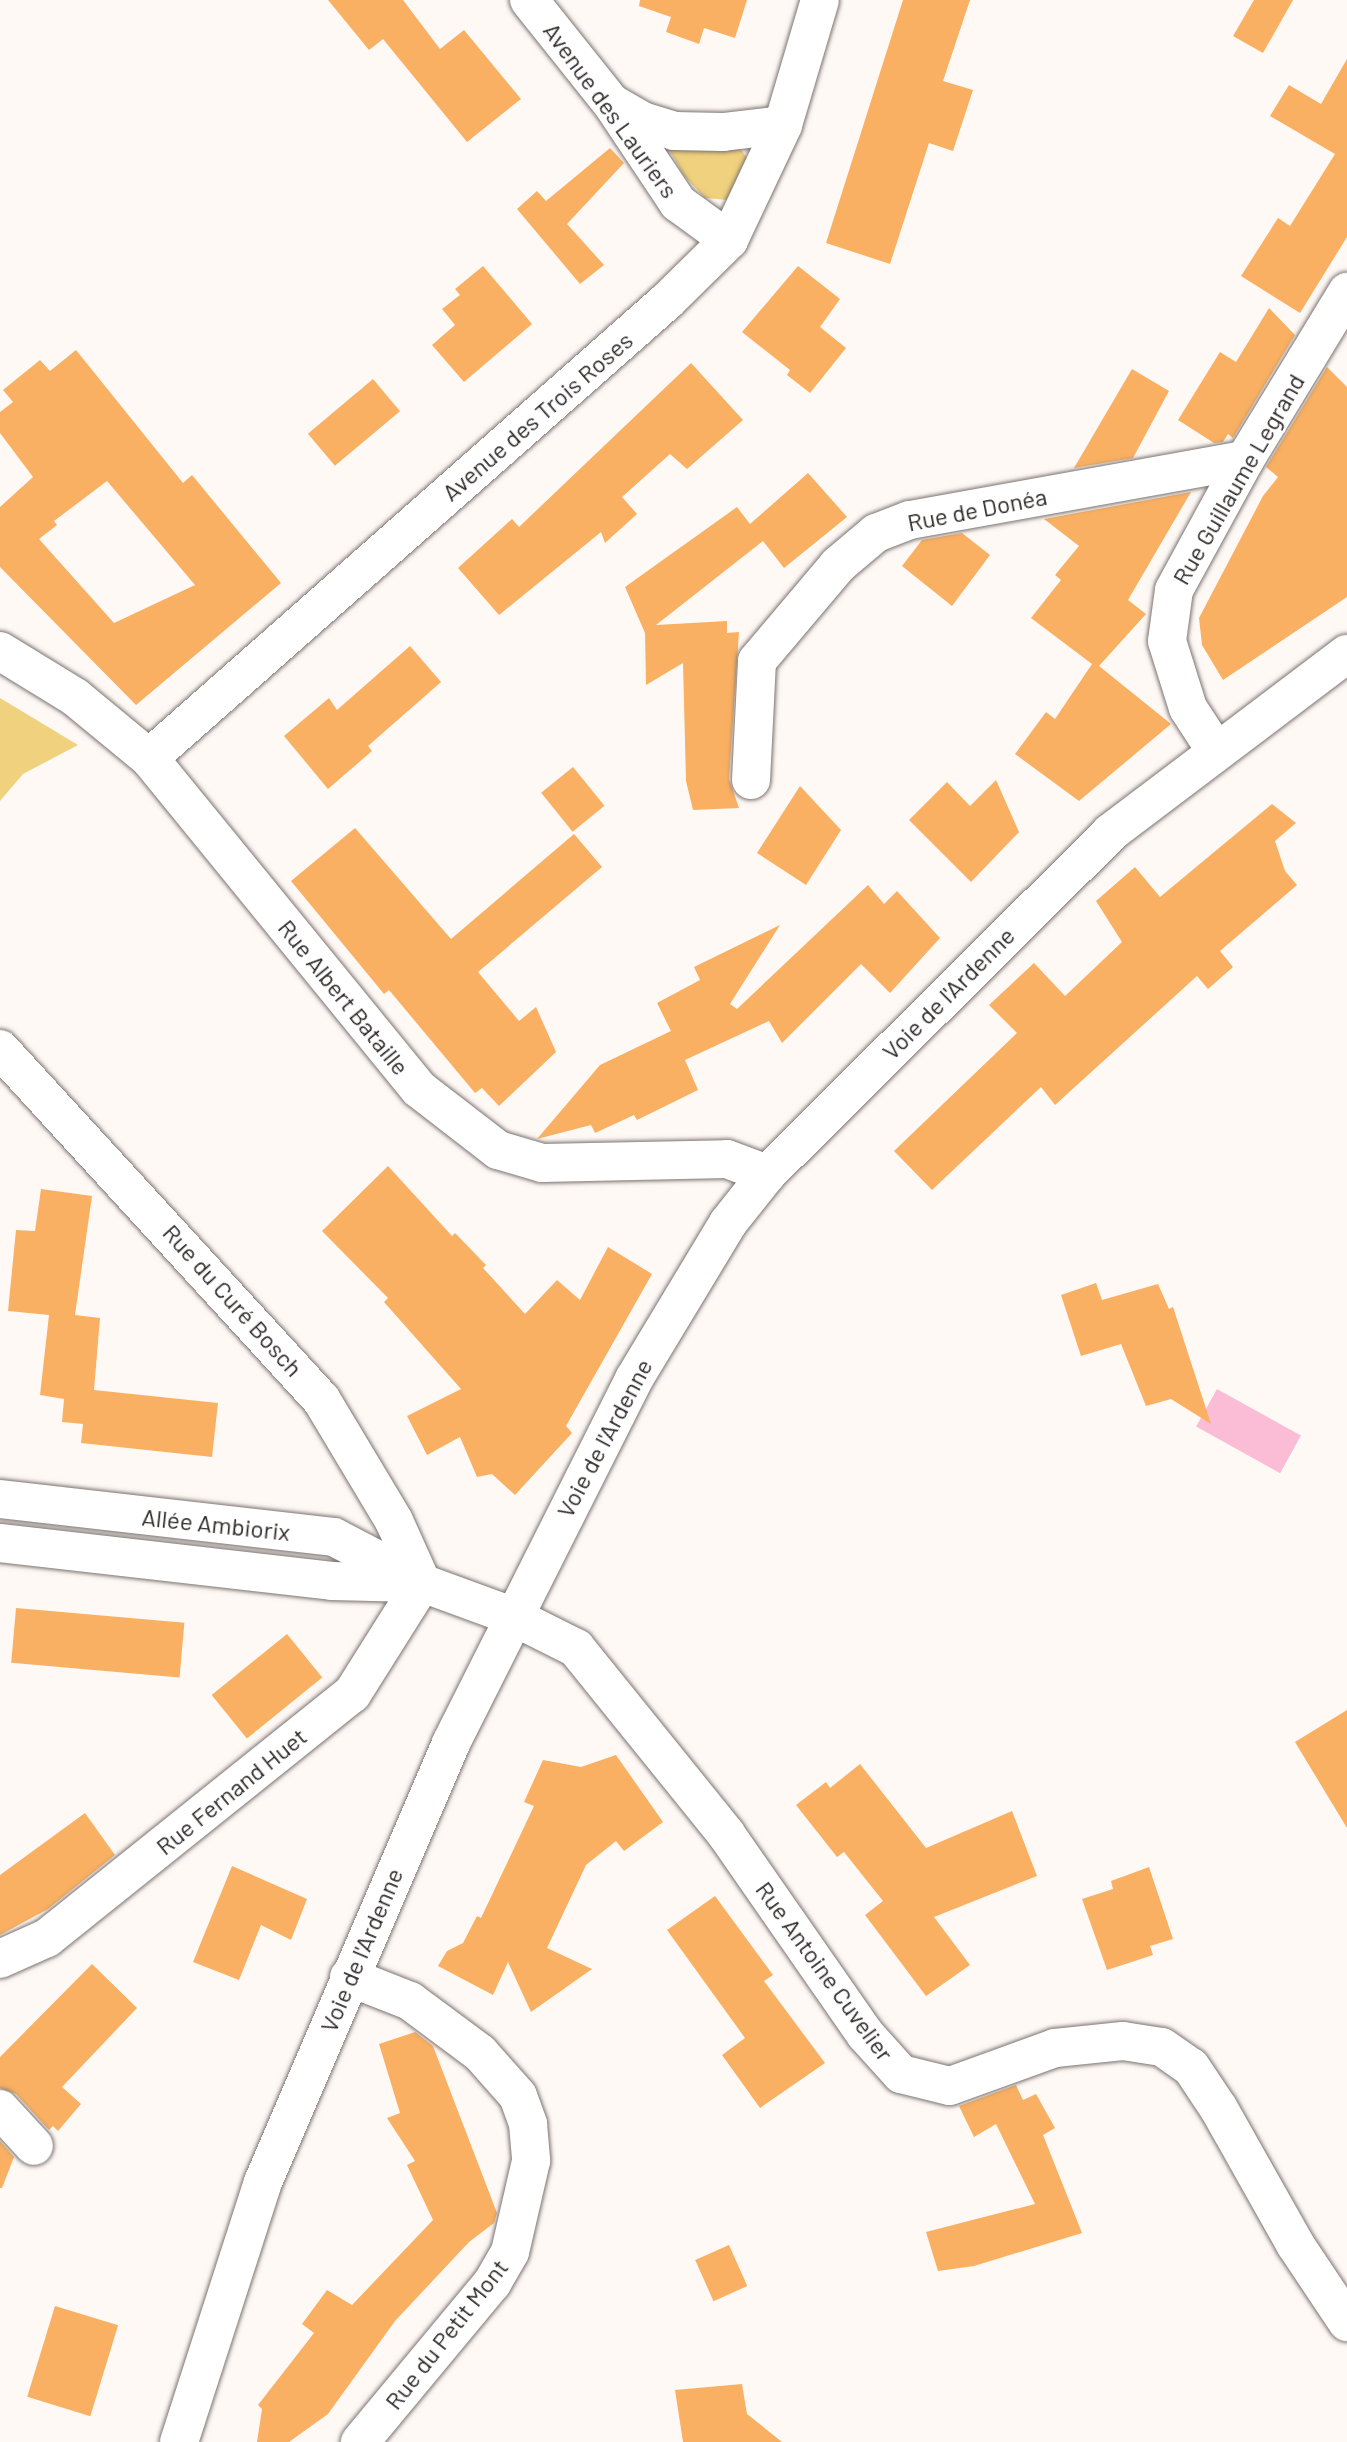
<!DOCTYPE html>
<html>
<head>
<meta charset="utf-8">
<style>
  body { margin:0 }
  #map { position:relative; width:1347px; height:2442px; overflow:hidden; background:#fff9f6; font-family:Barlow,sans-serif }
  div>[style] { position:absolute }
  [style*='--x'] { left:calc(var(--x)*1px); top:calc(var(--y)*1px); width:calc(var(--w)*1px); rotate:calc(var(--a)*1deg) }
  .green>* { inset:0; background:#f0d17d }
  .water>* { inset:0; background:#fabdd5; transform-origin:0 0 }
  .building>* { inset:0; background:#f9b062; transform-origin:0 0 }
  .roads { filter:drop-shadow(0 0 2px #7b7370) drop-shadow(0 0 2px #7b7370) }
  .minor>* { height:38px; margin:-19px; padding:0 19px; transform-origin:19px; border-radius:19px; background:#fff }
  .primary>* { height:38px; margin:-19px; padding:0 19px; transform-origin:19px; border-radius:19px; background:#fff }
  span { translate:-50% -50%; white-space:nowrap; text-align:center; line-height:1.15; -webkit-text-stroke:5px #fff; paint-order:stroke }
  .street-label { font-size:24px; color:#2c2827 }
</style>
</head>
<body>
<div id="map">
  <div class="green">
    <div style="clip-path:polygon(735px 141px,747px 158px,728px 200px,705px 198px,684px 176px,665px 142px)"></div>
    <div style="clip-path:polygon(0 698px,78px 745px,23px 774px,0 801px)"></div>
  </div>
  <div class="water">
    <div style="left:1217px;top:1389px;width:96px;height:43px;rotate:29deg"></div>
  </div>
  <div class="building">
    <div style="clip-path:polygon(328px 0,403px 0,440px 49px,464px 30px,521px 99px,467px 142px,383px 39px,369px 50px)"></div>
    <div style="clip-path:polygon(640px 0,747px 0,735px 38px,704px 28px,699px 44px,666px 32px,671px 17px,639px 6px)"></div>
    <div style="clip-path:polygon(903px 0,970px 0,943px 81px,973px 90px,953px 151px,929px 143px,890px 264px,826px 243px)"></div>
    <div style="clip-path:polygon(1254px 0,1293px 0,1263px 53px,1233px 36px)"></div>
    <div style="clip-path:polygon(1347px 59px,1347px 237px,1300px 313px,1241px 276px,1278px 218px,1290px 226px,1335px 154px,1270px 116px,1289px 85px,1321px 104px)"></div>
    <div style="clip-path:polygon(610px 148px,624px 163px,567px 224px,604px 265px,580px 284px,517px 209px,537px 191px,546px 201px)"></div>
    <div style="clip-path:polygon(483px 266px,532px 324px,464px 382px,432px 345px,455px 325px,442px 309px,460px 295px,455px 289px)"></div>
    <div style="clip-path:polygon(798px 266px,840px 299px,820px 327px,846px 348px,810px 393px,787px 375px,790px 370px,742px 332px)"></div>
    <div style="clip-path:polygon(1269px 308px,1295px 335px,1233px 438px,1228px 434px,1223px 442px,1214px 443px,1178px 420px,1220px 352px,1236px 362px)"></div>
    <div style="clip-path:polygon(evenodd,76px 350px,183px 483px,192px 475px,281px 583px,136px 705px,0 567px,0 507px,33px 477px,0 433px,0 412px,13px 402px,3px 390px,40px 360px,50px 371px,76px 350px,107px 481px,195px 585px,114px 623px,39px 539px,57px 525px,54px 521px,107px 481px)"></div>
    <div style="clip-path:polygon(691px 363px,743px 420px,687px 469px,670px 454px,622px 497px,637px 514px,605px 543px,601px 532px,499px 615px,458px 568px,512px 519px,519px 527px)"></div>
    <div style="clip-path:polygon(1327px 367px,1347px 387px,1347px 597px,1223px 680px,1202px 645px,1199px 618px,1263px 496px,1278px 477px,1266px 467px)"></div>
    <div style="clip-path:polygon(1132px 369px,1169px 391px,1133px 458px,1074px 468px)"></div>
    <div style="left:373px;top:379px;width:42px;height:85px;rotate:50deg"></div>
    <div style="clip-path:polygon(808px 473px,847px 517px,784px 568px,763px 541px,656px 625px,727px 621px,727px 633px,739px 632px,729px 779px,739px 808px,693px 810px,686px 781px,683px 663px,646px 685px,645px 633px,625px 587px,737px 507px,750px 524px)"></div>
    <div style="clip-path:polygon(1191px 492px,1128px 600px,1146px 614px,1099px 666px,1171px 724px,1079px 801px,1015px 754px,1046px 712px,1055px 719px,1092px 664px,1031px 618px,1061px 580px,1055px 575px,1079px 546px,1044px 519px)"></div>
    <div style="clip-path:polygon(962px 533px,990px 555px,952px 606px,902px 566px,922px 540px)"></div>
    <div style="clip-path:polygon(410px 646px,441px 682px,368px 746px,372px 751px,328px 789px,284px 736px,329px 698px,337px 710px)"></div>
    <div style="left:573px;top:767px;width:50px;height:41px;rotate:51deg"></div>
    <div style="clip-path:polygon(996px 780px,1019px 832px,971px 882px,909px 820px,947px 782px,970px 806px)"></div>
    <div style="clip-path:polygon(800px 786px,841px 830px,806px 885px,757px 853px)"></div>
    <div style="clip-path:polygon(1272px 804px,1296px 823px,1275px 841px,1285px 871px,1297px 885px,1220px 951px,1233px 967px,1208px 989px,1197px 976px,1055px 1105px,1041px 1087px,932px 1190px,894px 1151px,1017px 1033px,989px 1005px,1034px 963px,1065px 996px,1122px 942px,1096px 901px,1135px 867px,1160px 897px)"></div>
    <div style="clip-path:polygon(355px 828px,451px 939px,574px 834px,602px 867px,478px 972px,519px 1021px,536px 1007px,556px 1052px,499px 1106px,482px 1088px,475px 1093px,389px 990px,384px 994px,291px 881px)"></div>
    <div style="clip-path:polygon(868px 885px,884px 904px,897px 891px,940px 938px,890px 993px,861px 964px,782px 1043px,769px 1021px,685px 1060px,698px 1090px,637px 1120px,634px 1115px,595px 1133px,591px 1125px,537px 1139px,600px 1065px,671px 1031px,657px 1003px,700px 980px,694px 967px,780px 925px,730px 1004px,737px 1009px)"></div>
    <div style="clip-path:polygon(388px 1166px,452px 1236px,455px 1233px,486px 1265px,483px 1268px,525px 1314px,557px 1280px,580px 1300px,608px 1247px,652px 1274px,566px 1426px,572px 1433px,515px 1495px,492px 1474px,477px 1477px,460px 1437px,427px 1455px,407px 1416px,461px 1389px,384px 1302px,388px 1298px,322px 1231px)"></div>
    <div style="clip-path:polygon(41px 1189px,92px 1196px,75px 1315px,100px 1318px,94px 1390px,218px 1403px,212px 1457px,81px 1443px,83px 1424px,62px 1422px,64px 1399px,40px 1395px,49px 1315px,8px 1311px,16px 1230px,35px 1231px)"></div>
    <div style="clip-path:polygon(1096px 1283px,1102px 1300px,1158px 1284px,1169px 1309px,1173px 1307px,1211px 1424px,1171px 1399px,1146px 1406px,1121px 1344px,1081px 1356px,1061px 1295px)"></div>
    <div style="left:16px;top:1608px;width:169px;height:55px;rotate:5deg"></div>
    <div style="left:287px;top:1634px;width:56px;height:97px;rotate:51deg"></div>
    <div style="clip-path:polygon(1347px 1710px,1347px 1828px,1295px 1742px)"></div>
    <div style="clip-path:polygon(616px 1755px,663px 1822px,624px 1851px,616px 1841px,586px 1865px,547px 1948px,592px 1969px,531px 2012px,508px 1962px,493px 1995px,438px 1966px,447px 1951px,463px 1943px,477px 1916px,481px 1918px,534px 1806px,524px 1802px,543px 1760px,581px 1767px)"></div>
    <div style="clip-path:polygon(860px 1764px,926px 1848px,1012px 1811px,1037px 1876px,934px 1917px,970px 1965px,926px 1996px,865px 1915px,883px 1901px,844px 1852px,837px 1857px,796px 1805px,826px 1782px,830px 1788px)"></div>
    <div style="clip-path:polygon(85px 1813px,115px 1855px,48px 1909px,0 1935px,0 1875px)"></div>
    <div style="clip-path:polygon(232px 1866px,307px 1899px,291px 1940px,261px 1925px,239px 1980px,193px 1962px)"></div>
    <div style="clip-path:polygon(1149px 1867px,1173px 1939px,1150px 1946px,1153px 1955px,1107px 1970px,1082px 1899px,1113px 1889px,1111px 1881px)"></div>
    <div style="clip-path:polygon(715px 1896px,773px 1975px,764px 1981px,825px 2063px,760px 2108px,722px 2055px,745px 2038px,667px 1930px)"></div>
    <div style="clip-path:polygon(92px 1964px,137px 2008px,62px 2087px,81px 2104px,58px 2131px,53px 2126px,49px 2130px,16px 2094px,0 2088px,0 2057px)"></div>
    <div style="clip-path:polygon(415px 2032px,433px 2046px,497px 2213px,494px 2223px,469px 2242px,395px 2321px,328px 2414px,289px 2442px,257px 2442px,262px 2409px,258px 2405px,314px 2333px,302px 2324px,327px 2290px,352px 2305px,433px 2220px,407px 2165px,415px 2161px,387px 2118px,400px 2113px,379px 2044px)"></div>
    <div style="clip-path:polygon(1016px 2085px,1023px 2100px,1036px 2094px,1055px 2128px,1043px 2135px,1082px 2233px,974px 2266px,938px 2271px,926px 2232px,1035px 2204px,996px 2124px,974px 2137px,959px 2106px)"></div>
    <div style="clip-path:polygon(0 2141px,14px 2157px,2px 2188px,0 2188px)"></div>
    <div style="left:729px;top:2245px;width:45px;height:37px;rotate:66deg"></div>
    <div style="left:55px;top:2306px;width:66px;height:95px;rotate:17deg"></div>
    <div style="clip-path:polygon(742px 2384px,747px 2414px,782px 2442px,683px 2442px,675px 2390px)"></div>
  </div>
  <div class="roads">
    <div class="minor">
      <div style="--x:529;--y:0;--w:133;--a:51.4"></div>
      <div style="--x:612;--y:104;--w:119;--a:56.3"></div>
      <div style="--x:678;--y:203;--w:63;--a:36"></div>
      <div style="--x:613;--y:104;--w:34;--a:30"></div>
      <div style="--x:642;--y:121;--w:34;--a:17"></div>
      <div style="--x:674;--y:131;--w:49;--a:1.2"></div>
      <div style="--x:723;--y:132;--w:60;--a:-6.7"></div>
      <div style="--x:0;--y:651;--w:88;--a:31.5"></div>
      <div style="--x:75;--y:697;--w:96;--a:39.5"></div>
      <div style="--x:149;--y:758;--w:427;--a:50.8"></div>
      <div style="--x:419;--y:1089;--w:100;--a:37.7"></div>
      <div style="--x:498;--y:1150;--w:46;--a:16.5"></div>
      <div style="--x:542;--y:1163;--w:185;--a:-1.2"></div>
      <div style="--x:727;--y:1159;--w:43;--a:20.6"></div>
      <div style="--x:1216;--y:751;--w:51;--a:-123.1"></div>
      <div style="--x:1188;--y:708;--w:70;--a:-107.4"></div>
      <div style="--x:1167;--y:641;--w:51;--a:-82.2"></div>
      <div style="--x:1174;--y:590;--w:148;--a:-61.4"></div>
      <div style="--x:1245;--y:460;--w:197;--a:-58.7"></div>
      <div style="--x:149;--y:758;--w:691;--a:-41.42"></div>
      <div style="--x:667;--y:301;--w:87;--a:-44.5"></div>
      <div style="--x:729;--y:240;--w:127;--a:-64.8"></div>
      <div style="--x:783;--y:125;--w:130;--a:-73.5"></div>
      <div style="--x:751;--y:780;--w:119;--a:-87.1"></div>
      <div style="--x:757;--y:661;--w:126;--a:-49.8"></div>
      <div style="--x:838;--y:565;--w:50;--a:-40.1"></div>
      <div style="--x:876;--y:533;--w:36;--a:-21"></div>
      <div style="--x:910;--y:520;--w:340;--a:-10.2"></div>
      <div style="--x:0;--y:1049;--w:475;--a:47.5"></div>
      <div style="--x:321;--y:1399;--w:142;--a:59.1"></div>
      <div style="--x:394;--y:1521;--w:68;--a:65.7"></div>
      <div style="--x:0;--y:1499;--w:336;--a:6.5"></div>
      <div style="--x:334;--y:1537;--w:99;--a:27.6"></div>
      <div style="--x:422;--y:1583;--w:96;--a:20.1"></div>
      <div style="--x:512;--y:1616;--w:72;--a:26.6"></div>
      <div style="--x:576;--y:1648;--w:239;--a:51.1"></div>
      <div style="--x:726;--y:1834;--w:244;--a:55.2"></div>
      <div style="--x:865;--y:2034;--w:54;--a:48"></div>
      <div style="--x:901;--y:2074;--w:50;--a:13.8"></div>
      <div style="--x:950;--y:2086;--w:112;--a:-19.9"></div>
      <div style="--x:1055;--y:2048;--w:68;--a:-5.9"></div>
      <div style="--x:1123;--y:2041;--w:39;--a:9"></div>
      <div style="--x:1162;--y:2047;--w:35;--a:35"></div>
      <div style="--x:1191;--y:2067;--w:50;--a:56.3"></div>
      <div style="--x:1219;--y:2109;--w:155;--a:60.6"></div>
      <div style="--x:1295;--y:2244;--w:94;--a:56.3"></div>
      <div style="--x:0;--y:1543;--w:334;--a:6.5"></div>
      <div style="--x:332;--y:1581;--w:81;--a:1.4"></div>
      <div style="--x:0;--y:1959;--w:51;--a:-24.1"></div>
      <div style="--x:47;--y:1938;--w:391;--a:-38.7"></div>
      <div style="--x:352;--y:1694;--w:131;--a:-57.8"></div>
      <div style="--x:349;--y:1977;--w:66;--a:21.5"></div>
      <div style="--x:410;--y:2001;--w:87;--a:36.6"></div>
      <div style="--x:480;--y:2053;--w:57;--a:48.5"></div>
      <div style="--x:518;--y:2096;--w:30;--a:70"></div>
      <div style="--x:528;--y:2124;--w:37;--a:85"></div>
      <div style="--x:531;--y:2161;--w:93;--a:103"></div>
      <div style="--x:510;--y:2252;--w:36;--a:120"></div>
      <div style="--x:492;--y:2283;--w:207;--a:129.7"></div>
      <div style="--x:0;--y:2109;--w:50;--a:47.4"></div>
    </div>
    <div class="primary">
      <div style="--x:179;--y:2442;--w:273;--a:-72.1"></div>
      <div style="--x:263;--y:2182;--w:478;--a:-66.8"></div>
      <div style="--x:451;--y:1743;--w:407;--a:-63.3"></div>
      <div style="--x:634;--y:1379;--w:182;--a:-58.9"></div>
      <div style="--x:728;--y:1223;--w:63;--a:-51.5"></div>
      <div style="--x:767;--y:1174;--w:484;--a:-44.8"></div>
      <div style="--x:1110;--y:833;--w:297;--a:-37.1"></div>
    </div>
  </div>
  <div class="street-label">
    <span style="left:611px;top:110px;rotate:54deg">Avenue des Lauriers</span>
    <span style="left:537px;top:416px;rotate:-41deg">Avenue des Trois Roses</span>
    <span style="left:1238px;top:479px;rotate:-60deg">Rue Guillaume Legrand</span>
    <span style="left:977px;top:509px;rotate:-11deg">Rue de Donéa</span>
    <span style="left:948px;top:993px;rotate:-45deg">Voie de l'Ardenne</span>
    <span style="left:344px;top:997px;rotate:51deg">Rue Albert Bataille</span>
    <span style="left:233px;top:1300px;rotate:48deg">Rue du Curé Bosch</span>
    <span style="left:604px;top:1438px;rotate:-62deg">Voie de l'Ardenne</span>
    <span style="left:216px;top:1524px;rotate:6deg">Allée Ambiorix</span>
    <span style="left:231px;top:1791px;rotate:-39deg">Rue Fernand Huet</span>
    <span style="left:361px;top:1950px;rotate:-67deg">Voie de l'Ardenne</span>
    <span style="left:825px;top:1971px;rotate:54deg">Rue Antoine Cuvelier</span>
    <span style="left:446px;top:2334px;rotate:-52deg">Rue du Petit Mont</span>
  </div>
</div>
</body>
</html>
